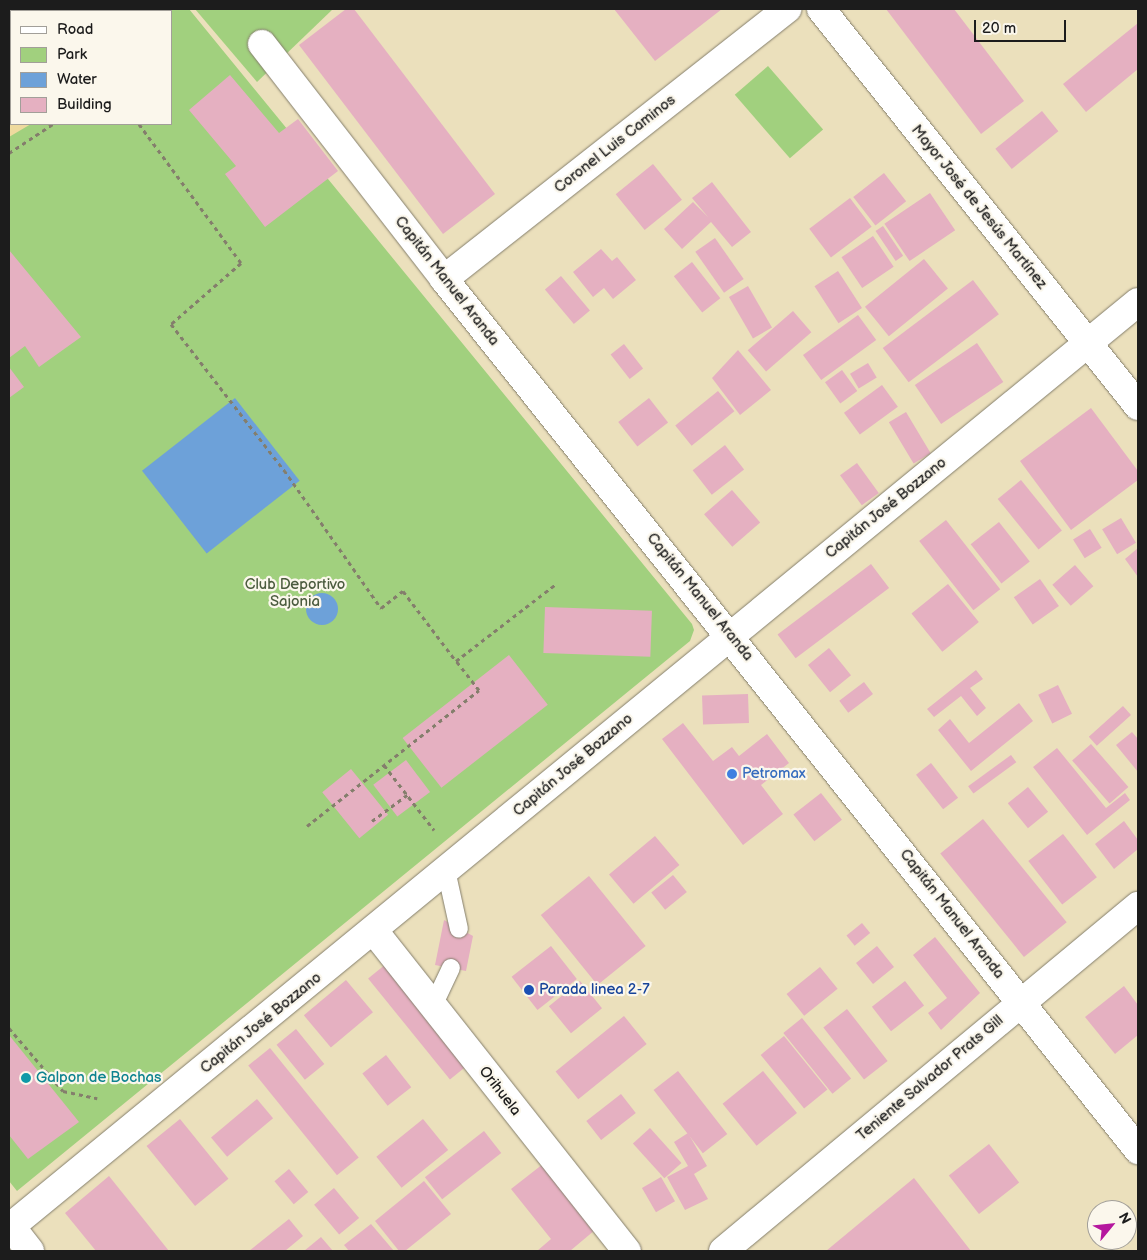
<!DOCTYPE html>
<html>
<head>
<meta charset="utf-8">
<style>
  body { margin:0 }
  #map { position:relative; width:1147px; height:1260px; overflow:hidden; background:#ebe0bc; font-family:"Balsamiq Sans",sans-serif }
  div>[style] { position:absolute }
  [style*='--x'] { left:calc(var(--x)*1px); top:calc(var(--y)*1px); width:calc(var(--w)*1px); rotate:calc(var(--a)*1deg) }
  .green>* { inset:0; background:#a1d07e; transform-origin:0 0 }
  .sand>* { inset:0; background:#eeda9e }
  .water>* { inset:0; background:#6da1d9; transform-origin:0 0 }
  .round { border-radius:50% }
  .building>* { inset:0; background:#e5b0c1; transform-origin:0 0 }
  .path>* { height:3px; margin-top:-1.5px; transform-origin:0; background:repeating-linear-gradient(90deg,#847e6c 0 4px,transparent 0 8px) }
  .roads { filter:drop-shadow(0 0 1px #847e6c) drop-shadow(0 0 1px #847e6c) }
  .lane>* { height:18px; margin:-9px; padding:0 9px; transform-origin:9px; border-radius:9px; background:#fff }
  .street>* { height:28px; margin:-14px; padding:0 14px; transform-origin:14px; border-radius:14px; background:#fff }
  .dots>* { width:14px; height:14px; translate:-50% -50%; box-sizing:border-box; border:2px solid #fbf7ec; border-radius:50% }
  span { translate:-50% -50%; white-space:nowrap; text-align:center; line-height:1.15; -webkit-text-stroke:4.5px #fbf7ec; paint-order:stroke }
  .street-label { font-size:15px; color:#1c1c1c }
  .park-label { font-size:15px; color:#4b5b3e }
  .shop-label { font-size:15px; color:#366cbe }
  .left { translate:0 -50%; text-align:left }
  .transit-label { font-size:15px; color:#164399 }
  .culture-label { font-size:15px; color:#0d838f }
  .frame { position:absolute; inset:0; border:10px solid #1c1c1c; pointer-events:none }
  .legend { position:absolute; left:10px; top:10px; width:162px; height:115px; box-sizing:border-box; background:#fbf7ec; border:1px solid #a29f99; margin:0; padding:6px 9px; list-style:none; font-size:15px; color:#1c1c1c }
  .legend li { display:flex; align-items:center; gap:10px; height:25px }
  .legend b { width:25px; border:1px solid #a29f99 }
  .north { position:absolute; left:1087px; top:1200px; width:50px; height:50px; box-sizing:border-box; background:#fbf7ec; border:1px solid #a29f99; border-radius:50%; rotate:62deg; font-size:14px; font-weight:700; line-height:20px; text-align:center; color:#1c1c1c }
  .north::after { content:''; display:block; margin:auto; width:18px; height:22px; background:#b5179e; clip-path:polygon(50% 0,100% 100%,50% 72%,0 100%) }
  .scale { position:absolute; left:974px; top:20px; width:92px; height:22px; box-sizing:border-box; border:2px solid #1c1c1c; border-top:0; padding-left:6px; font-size:15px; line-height:18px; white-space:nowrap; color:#1c1c1c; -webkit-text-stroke:4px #fbf7ec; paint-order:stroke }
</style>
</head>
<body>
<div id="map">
  <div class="green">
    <div style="clip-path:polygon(evenodd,9px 9px,189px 9px,692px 624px,694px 630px,690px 641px,17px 1191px,9px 1181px,9px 9px,11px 11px,171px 11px,171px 124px,11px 124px,11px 11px)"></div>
    <div style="clip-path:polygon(195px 9px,333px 9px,257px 82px)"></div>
    <div style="left:768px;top:66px;width:84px;height:44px;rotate:49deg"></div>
  </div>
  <div class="sand">
    <div style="clip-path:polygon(9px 9px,91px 11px,11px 11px,11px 124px,31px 124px,9px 137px)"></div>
  </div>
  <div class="water">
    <div style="left:235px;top:398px;width:105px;height:118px;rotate:52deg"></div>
    <div class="round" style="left:306px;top:593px;width:32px;height:32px"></div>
  </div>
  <div class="building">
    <div style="clip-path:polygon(105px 9px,138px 9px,134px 11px)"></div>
    <div style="clip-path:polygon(346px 9px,354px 9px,495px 194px,443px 234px,299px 45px)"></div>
    <div style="clip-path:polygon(614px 9px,722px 9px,655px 61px)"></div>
    <div style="clip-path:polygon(886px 9px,954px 9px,1024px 101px,981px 134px)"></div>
    <div style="clip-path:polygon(1138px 23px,1138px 69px,1086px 112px,1063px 84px)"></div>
    <div style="clip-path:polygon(230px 75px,279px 133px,298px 119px,338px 171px,265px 227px,225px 174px,236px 166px,189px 110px)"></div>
    <div style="left:1042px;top:111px;width:26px;height:60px;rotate:51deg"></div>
    <div style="left:653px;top:164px;width:46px;height:48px;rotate:51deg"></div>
    <div style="left:884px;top:173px;width:36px;height:39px;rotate:52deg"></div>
    <div style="clip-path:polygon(712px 182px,751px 232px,732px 247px,711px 222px,682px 249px,664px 229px,693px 202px,708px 217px,692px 198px)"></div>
    <div style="left:930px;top:193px;width:45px;height:55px;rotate:56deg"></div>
    <div style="left:850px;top:198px;width:36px;height:51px;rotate:53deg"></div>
    <div style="left:883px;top:226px;width:36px;height:9px;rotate:56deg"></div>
    <div style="left:873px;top:236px;width:37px;height:38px;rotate:56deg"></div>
    <div style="left:715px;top:238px;width:50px;height:24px;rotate:55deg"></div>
    <div style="clip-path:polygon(601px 249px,612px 261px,617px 257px,636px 280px,613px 299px,604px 288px,593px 297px,573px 272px)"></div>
    <div style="clip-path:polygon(9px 250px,81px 337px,39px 367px,25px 346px,9px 358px)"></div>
    <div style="left:924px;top:259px;width:38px;height:76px;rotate:51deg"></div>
    <div style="left:692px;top:262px;width:46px;height:23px;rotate:52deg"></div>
    <div style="left:838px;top:271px;width:44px;height:28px;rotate:57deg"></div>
    <div style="left:561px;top:276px;width:45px;height:21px;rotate:50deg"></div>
    <div style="left:973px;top:280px;width:43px;height:113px;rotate:53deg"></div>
    <div style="left:748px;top:286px;width:48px;height:22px;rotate:60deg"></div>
    <div style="left:793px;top:311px;width:28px;height:60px;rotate:49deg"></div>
    <div style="left:858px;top:315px;width:31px;height:68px;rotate:54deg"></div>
    <div style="left:977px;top:343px;width:47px;height:75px;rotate:56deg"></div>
    <div style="left:624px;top:344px;width:31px;height:17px;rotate:52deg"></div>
    <div style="clip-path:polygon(738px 350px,771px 390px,740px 415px,712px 378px)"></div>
    <div style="left:868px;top:363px;width:17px;height:21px;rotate:59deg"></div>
    <div style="clip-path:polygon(9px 367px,24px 387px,9px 398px)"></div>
    <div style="left:842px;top:370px;width:26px;height:21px;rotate:54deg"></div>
    <div style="left:882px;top:385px;width:27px;height:47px;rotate:54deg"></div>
    <div style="left:718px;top:391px;width:26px;height:55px;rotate:51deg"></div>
    <div style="left:649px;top:398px;width:31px;height:39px;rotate:52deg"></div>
    <div style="clip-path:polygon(1091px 408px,1138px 471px,1138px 480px,1071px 530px,1020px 461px)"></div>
    <div style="left:906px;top:412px;width:48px;height:20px;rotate:59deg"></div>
    <div style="left:725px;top:445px;width:31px;height:41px;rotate:52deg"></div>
    <div style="left:857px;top:463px;width:37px;height:21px;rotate:54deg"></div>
    <div style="left:1021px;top:480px;width:65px;height:30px;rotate:51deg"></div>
    <div style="left:732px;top:490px;width:43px;height:37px;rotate:49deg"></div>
    <div style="left:1121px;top:518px;width:29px;height:22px;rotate:59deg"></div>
    <div style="left:946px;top:520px;width:88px;height:34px;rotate:52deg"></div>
    <div style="left:999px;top:522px;width:50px;height:36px;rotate:52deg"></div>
    <div style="left:1090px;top:529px;width:22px;height:20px;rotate:58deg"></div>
    <div style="clip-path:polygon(1138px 548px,1138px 577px,1125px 559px)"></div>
    <div style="left:871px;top:564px;width:30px;height:117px;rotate:53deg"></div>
    <div style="left:1075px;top:565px;width:28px;height:30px;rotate:49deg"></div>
    <div style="left:1040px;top:579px;width:33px;height:32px;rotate:55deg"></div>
    <div style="left:948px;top:584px;width:49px;height:47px;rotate:51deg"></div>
    <div style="left:545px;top:607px;width:107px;height:46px;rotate:2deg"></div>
    <div style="left:829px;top:648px;width:35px;height:27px;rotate:51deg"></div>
    <div style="left:509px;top:655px;width:63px;height:135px;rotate:52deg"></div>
    <div style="clip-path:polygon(976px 670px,983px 679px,970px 688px,986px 708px,977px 716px,961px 696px,934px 717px,927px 709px)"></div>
    <div style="left:864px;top:682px;width:15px;height:31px;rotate:53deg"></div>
    <div style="left:1058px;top:685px;width:32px;height:22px;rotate:64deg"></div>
    <div style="left:748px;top:694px;width:29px;height:46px;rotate:88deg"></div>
    <div style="clip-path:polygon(1019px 703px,1033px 721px,971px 771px,938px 730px,950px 719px,969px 743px)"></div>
    <div style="left:1123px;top:706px;width:12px;height:46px;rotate:48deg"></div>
    <div style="clip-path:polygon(683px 723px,713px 761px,732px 747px,739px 756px,767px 734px,789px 763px,761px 785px,783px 814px,743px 845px,662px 739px)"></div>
    <div style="clip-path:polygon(1132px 732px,1138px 739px,1138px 772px,1116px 745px)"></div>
    <div style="left:1091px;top:744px;width:57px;height:25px;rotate:49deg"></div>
    <div style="clip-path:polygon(1057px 748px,1106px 808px,1125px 793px,1130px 800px,1087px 835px,1033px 767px)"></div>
    <div style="left:1011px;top:755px;width:9px;height:53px;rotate:54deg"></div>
    <div style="left:406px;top:760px;width:40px;height:41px;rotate:53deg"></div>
    <div style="left:931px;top:763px;width:44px;height:19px;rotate:52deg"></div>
    <div style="left:351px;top:769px;width:59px;height:37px;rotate:51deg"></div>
    <div style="left:1028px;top:787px;width:32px;height:26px;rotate:51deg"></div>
    <div style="left:821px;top:793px;width:34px;height:35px;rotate:52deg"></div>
    <div style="left:983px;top:819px;width:133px;height:55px;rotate:51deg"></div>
    <div style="clip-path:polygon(1124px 821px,1138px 840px,1138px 849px,1114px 869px,1095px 844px)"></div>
    <div style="left:1063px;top:834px;width:55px;height:44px;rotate:52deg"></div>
    <div style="left:655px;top:836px;width:38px;height:60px;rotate:50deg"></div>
    <div style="left:673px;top:875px;width:22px;height:28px;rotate:51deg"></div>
    <div style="left:589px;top:876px;width:90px;height:62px;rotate:51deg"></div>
    <div style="clip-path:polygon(444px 920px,473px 936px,466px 971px,435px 965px)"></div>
    <div style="left:862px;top:923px;width:13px;height:20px;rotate:51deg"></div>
    <div style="clip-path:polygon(935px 937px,980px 993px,941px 1030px,928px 1013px,947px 998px,913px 955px)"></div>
    <div style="left:551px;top:946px;width:42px;height:50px;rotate:52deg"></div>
    <div style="left:877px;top:946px;width:27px;height:27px;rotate:51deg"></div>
    <div style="left:386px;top:964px;width:130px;height:23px;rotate:51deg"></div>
    <div style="left:820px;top:967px;width:28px;height:43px;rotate:51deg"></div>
    <div style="left:346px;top:980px;width:42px;height:55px;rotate:50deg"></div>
    <div style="left:580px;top:981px;width:35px;height:40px;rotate:51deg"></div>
    <div style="left:905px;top:981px;width:31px;height:42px;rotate:52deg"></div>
    <div style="clip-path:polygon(1124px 986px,1138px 1005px,1138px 1035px,1115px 1054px,1085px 1017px)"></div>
    <div style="left:847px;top:1009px;width:66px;height:30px;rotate:52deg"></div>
    <div style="left:624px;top:1016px;width:36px;height:88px;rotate:51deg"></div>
    <div style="left:802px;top:1018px;width:78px;height:24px;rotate:51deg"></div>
    <div style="left:296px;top:1029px;width:45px;height:25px;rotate:51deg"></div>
    <div style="clip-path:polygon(9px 1035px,79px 1122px,28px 1159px,9px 1135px)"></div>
    <div style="left:784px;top:1036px;width:69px;height:30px;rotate:51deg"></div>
    <div style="left:270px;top:1048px;width:141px;height:28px;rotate:51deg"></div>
    <div style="left:386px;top:1055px;width:41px;height:30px;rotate:52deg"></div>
    <div style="left:678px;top:1071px;width:80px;height:31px;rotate:52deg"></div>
    <div style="left:763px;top:1071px;width:54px;height:52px;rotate:51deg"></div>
    <div style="left:621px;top:1094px;width:24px;height:44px;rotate:52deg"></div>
    <div style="left:257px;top:1099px;width:25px;height:60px;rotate:50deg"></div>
    <div style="left:180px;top:1119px;width:77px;height:43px;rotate:51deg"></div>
    <div style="left:423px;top:1119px;width:40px;height:60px;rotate:51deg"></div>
    <div style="left:650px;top:1128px;width:47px;height:23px;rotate:48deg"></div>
    <div style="left:484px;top:1131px;width:28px;height:75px;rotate:52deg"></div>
    <div style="clip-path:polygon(688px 1133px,707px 1166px,694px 1174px,708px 1199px,685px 1210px,667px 1177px,688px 1166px,674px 1142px)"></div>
    <div style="left:989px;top:1144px;width:49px;height:51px;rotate:52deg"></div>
    <div style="clip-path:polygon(543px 1164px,595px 1230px,570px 1251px,537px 1251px,551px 1239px,511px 1189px)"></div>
    <div style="left:289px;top:1169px;width:30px;height:19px;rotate:50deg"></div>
    <div style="clip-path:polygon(109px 1176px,169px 1251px,96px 1251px,65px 1213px)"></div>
    <div style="left:661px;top:1177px;width:28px;height:22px;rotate:60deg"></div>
    <div style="clip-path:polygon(914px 1178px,971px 1251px,826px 1251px)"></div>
    <div style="clip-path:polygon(424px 1181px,451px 1214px,405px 1251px,399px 1251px,375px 1221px)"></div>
    <div style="left:334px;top:1188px;width:39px;height:26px;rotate:50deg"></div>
    <div style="clip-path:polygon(289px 1219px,303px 1236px,285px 1251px,249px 1251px)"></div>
    <div style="clip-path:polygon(371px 1224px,394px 1251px,349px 1251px,344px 1245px)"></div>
    <div style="clip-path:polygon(321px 1237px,333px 1251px,304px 1251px)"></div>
  </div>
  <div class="path">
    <div style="--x:139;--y:124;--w:172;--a:53.7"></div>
    <div style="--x:241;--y:263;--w:93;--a:138.9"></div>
    <div style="--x:171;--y:324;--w:185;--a:52.3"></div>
    <div style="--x:284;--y:470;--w:169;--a:54.9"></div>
    <div style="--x:381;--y:608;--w:28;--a:-38"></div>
    <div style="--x:403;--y:591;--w:88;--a:52.9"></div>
    <div style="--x:9;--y:153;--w:53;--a:-33.4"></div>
    <div style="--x:384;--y:765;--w:82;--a:52.4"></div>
    <div style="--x:372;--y:821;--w:44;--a:-36.6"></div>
    <div style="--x:307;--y:826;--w:219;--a:-38.3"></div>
    <div style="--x:479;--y:690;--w:37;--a:-128"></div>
    <div style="--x:456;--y:661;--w:126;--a:-37.6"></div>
    <div style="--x:9;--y:1028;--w:83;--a:49.4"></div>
    <div style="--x:63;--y:1091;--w:35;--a:12"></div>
  </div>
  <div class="roads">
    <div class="lane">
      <div style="--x:446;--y:870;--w:60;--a:77.6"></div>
      <div style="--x:433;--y:1006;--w:42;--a:-64.7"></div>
    </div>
    <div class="street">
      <div style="--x:821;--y:9;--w:508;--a:51.39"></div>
      <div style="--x:262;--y:44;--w:297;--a:52.2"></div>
      <div style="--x:444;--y:279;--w:1114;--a:51.45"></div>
      <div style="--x:444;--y:279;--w:437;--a:-38.2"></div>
      <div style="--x:374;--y:931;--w:408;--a:51.7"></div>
      <div style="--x:9;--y:1224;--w:34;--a:52"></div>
      <div style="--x:9;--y:1228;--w:1460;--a:-39.36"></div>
      <div style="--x:723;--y:1251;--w:540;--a:-39.74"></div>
    </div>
  </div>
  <div class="dots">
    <div style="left:732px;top:774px;background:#3f7fe0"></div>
    <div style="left:529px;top:990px;background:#1a4fb4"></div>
    <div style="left:26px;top:1078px;background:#0f9aa8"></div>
  </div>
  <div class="street-label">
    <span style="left:615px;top:144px;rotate:-38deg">Coronel Luis Caminos</span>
    <span style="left:979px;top:207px;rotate:51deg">Mayor José de Jesús Martínez</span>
    <span style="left:447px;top:281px;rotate:52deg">Capitán Manuel Aranda</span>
    <span style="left:886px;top:508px;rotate:-39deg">Capitán José Bozzano</span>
    <span style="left:700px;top:597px;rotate:51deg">Capitán Manuel Aranda</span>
    <span style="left:573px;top:765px;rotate:-40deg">Capitán José Bozzano</span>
    <span style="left:952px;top:914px;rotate:52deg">Capitán Manuel Aranda</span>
    <span style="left:261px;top:1023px;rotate:-39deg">Capitán José Bozzano</span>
    <span style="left:930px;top:1078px;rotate:-40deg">Teniente Salvador Prats Gill</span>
    <span style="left:500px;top:1091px;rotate:52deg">Orihuela</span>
  </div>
  <div class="park-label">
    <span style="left:295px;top:593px">Club Deportivo<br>Sajonia</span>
  </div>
  <div class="shop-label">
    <span class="left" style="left:742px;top:774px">Petromax</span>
  </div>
  <div class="transit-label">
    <span class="left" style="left:539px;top:990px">Parada linea 2-7</span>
  </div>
  <div class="culture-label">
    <span class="left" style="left:36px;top:1078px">Galpon de Bochas</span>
  </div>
  <div class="frame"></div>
  <ul class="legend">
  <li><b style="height:6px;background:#fff"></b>Road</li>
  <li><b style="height:14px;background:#a1d07e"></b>Park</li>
  <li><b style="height:14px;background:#6da1d9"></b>Water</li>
  <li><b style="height:14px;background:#e5b0c1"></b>Building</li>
  </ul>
  <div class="north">N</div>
  <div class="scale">20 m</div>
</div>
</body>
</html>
